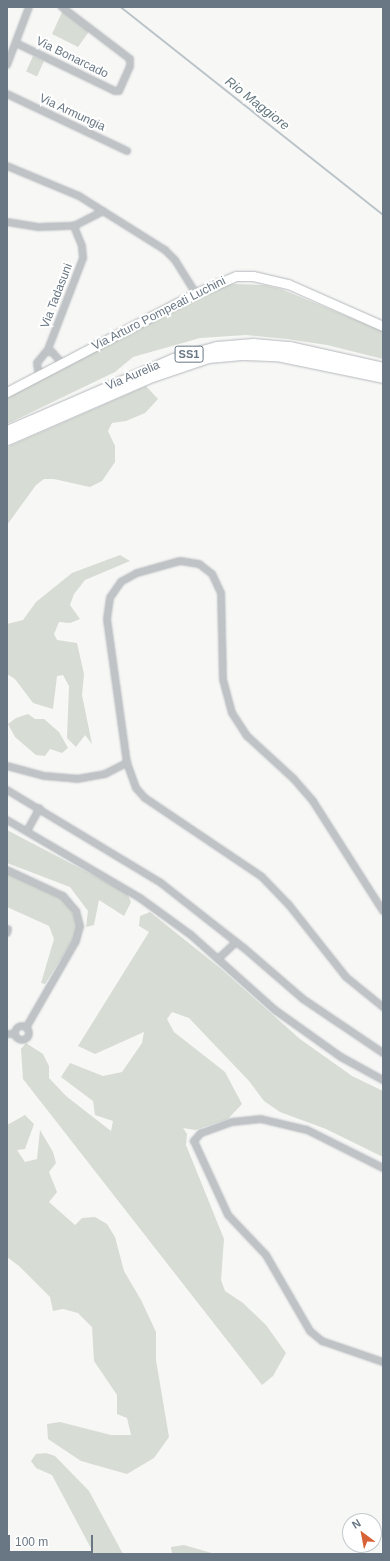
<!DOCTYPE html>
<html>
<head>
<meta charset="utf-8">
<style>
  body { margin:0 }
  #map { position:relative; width:390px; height:1561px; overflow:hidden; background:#f7f7f5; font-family:Helvetica,sans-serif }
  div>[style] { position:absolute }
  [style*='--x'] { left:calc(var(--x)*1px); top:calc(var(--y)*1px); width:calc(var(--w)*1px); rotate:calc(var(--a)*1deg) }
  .green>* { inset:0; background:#d7dcd4; transform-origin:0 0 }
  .stream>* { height:1.5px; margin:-0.75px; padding:0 0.75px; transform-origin:0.75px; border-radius:0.75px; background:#bbc4c9 }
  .roads { filter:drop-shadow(0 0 1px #b4b8bd) drop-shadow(0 0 1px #b4b8bd) }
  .street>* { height:6px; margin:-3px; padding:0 3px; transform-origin:3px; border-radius:3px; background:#bfc3c6 }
  .street>.ring { margin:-3px; padding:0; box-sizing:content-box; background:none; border:6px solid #bfc3c6; border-radius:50% }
  .secondary>* { height:9px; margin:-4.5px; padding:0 4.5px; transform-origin:4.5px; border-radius:4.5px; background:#fff }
  .highway>* { height:11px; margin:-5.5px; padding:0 5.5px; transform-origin:5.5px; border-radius:5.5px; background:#fff }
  span { translate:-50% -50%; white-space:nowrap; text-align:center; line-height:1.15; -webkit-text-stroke:4px #fff; paint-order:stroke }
  .shield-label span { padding:1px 3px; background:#fff; border:1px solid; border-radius:3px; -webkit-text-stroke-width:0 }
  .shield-label { font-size:11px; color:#697784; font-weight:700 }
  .street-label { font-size:12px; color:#697784 }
  .water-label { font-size:13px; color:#64777f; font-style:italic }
  .frame { position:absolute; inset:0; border:8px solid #697784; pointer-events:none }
  .north { position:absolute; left:342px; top:1513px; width:40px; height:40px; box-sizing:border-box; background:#fff; border:1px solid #c3c9ce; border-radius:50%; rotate:328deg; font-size:11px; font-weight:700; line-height:16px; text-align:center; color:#697784 }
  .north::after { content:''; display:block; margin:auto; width:14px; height:18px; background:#d76236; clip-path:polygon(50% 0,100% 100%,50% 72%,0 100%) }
  .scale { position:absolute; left:8px; top:1535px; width:85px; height:18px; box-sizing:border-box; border:2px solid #697784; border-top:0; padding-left:5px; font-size:12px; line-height:14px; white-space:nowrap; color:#697784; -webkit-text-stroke:3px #fff; paint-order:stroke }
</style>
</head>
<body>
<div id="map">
  <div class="green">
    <div style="clip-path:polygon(63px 10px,90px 30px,78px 47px,52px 34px)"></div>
    <div style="left:33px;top:56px;width:12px;height:17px;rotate:24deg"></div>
    <div style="clip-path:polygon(234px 284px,264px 285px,281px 289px,383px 331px,383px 359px,327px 345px,287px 339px,246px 335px,200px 338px,133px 357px,115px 372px,7px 424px,7px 397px,163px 316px,221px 287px)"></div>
    <div style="clip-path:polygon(146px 386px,158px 399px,145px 413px,126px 421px,112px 423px,108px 431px,115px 446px,115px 462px,102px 481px,90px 487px,54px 479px,44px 479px,36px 485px,7px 525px,7px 447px)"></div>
    <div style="clip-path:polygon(120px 555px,130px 561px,85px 580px,74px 594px,70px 605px,80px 619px,70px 623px,59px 622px,54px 634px,57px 640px,77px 643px,84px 674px,82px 695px,92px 744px,85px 735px,76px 747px,67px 738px,69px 686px,63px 675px,57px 676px,53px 709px,33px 703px,15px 679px,7px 674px,7px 624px,23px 620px,36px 602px,72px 573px)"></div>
    <div style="clip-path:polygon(28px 714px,35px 719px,44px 719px,59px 732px,68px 748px,62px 753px,50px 749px,45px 756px,36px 755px,15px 737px,8px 724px,16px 718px)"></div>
    <div style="clip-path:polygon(7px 830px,127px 893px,131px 902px,124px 916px,99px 900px,94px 925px,86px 927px,88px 911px,70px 887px,7px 863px)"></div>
    <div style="clip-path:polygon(7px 873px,58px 896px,67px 903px,77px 921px,77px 933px,45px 984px,41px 983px,54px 939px,49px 926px,7px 907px)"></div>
    <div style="clip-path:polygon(150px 912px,220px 968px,300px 1039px,352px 1076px,383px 1091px,383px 1157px,326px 1129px,280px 1112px,264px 1101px,249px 1081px,189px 1018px,172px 1012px,167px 1019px,174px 1032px,225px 1072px,242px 1104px,228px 1119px,195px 1130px,183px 1128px,187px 1134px,186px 1145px,224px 1239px,221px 1280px,225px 1291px,243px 1303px,266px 1325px,286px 1353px,273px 1376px,262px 1385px,23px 1079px,21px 1049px,26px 1043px,43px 1054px,49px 1066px,49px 1078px,66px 1096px,111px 1131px,113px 1121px,95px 1115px,93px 1101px,61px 1077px,70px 1063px,103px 1076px,122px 1072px,142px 1043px,144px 1032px,95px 1054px,78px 1046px,149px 932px,139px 926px,140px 916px)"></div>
    <div style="clip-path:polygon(25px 1115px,34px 1124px,25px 1149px,17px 1150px,25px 1162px,37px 1159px,40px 1130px,53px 1152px,56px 1163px,49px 1172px,57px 1192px,49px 1202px,75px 1225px,82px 1218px,95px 1217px,107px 1224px,115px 1237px,124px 1271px,141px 1300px,156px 1332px,156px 1360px,169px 1437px,154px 1458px,127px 1474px,81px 1461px,48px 1439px,47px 1424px,60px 1422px,111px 1435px,131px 1435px,127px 1418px,117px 1414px,117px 1395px,94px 1361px,92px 1327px,78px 1313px,63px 1309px,53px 1311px,50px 1297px,19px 1266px,7px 1257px,7px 1125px)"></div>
    <div style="clip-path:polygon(46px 1453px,55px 1456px,89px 1491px,123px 1554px,94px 1554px,52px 1475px,36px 1468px,31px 1461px,36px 1454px)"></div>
    <div style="clip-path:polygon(184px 1545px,215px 1554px,172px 1554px,171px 1547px)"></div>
  </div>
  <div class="stream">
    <div style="--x:121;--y:7;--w:335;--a:38.4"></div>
  </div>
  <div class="roads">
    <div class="street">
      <div style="--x:16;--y:43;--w:110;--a:25.9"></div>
      <div style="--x:115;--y:91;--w:4;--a:0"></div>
      <div style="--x:119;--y:91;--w:27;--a:-66"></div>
      <div style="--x:130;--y:66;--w:7;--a:-90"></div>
      <div style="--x:130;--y:59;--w:86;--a:-142.6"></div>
      <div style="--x:7;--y:65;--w:62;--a:-69.2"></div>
      <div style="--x:7;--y:94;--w:133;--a:25.4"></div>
      <div style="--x:7;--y:166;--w:78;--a:22.6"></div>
      <div style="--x:79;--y:196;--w:102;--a:32.1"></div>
      <div style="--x:165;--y:250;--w:14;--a:45"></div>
      <div style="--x:175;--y:260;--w:39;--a:58"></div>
      <div style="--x:7;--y:222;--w:33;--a:9"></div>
      <div style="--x:40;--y:227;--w:34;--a:-2"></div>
      <div style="--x:74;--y:226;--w:33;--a:-27"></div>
      <div style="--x:47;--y:352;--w:101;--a:-69"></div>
      <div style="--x:83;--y:258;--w:12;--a:-95"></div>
      <div style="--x:82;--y:246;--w:22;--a:-112"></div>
      <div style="--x:39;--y:376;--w:13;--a:-99"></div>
      <div style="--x:37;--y:363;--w:14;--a:-51"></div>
      <div style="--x:46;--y:352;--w:6;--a:0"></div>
      <div style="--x:52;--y:352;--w:15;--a:48"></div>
      <div style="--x:7;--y:766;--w:39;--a:15"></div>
      <div style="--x:45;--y:776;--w:32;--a:5"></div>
      <div style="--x:77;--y:779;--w:28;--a:-10"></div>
      <div style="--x:105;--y:774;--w:25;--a:-27"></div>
      <div style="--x:7;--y:790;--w:180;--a:31.1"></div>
      <div style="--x:161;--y:883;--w:105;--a:38.1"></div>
      <div style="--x:244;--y:948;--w:78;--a:40.8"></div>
      <div style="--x:303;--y:999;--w:97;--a:34"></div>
      <div style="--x:7;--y:820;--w:154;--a:30.4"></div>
      <div style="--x:140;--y:898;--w:63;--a:36"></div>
      <div style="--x:191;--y:935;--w:113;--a:41.8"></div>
      <div style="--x:275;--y:1010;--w:81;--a:35.5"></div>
      <div style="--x:341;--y:1057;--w:48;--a:28.7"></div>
      <div style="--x:27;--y:831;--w:26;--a:-61"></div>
      <div style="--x:7;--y:870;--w:62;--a:24.9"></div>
      <div style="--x:63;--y:896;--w:20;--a:49"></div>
      <div style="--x:76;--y:911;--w:16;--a:75"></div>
      <div style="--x:80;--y:926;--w:16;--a:105"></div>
      <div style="--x:76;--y:941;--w:100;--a:119.9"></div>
      <div style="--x:383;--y:911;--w:130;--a:-122.5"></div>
      <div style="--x:313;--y:801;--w:29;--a:-131"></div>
      <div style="--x:294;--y:779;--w:64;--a:-137.5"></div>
      <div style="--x:247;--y:736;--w:27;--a:-123"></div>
      <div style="--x:232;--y:713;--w:35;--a:-105"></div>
      <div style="--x:223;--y:679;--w:86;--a:-91.3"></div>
      <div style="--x:221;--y:593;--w:21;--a:-115"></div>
      <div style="--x:212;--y:574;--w:16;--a:-142"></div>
      <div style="--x:199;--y:564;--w:19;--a:-171"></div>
      <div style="--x:180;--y:561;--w:45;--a:164.4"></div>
      <div style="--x:137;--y:573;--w:18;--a:151"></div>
      <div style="--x:121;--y:582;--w:19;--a:125"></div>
      <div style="--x:110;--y:598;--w:21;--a:98"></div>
      <div style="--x:107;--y:619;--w:145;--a:82.1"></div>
      <div style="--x:127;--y:763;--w:27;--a:70"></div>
      <div style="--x:136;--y:788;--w:13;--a:48"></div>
      <div style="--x:145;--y:798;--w:141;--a:34"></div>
      <div style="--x:262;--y:877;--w:39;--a:46"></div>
      <div style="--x:289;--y:905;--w:92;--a:51.6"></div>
      <div style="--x:346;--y:977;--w:48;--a:39"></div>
      <div style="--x:7;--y:933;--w:4;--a:-76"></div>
      <div style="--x:218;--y:959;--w:25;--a:-43"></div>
      <div class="ring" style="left:15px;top:1026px;width:8px;height:8px"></div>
      <div style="--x:7;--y:1034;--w:8;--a:0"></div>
      <div style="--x:383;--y:1168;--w:85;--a:-153.4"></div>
      <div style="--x:307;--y:1130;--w:47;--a:-166.6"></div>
      <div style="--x:261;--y:1119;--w:29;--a:174"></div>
      <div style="--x:232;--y:1122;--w:33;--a:160"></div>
      <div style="--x:201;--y:1133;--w:11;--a:131"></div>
      <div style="--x:194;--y:1141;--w:81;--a:65.3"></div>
      <div style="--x:228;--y:1215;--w:55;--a:46.5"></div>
      <div style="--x:266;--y:1255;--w:88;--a:59.9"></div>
      <div style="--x:310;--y:1331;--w:16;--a:40"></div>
      <div style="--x:322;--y:1341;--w:65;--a:19"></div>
    </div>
    <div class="secondary">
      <div style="--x:7;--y:392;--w:213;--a:-27.6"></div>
      <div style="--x:196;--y:293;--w:43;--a:-23"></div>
      <div style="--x:236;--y:276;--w:17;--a:0"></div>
      <div style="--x:253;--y:276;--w:36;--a:13"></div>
      <div style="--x:288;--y:284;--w:104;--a:23.9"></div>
    </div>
    <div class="highway">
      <div style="--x:7;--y:431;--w:181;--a:-23.4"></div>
      <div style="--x:173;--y:359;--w:46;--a:-15.3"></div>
      <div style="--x:217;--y:347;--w:36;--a:-5"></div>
      <div style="--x:253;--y:344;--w:37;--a:5"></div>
      <div style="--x:290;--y:347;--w:95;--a:12.7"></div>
      <div style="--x:7;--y:439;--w:158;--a:-23.5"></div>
      <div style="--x:152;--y:376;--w:59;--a:-18.7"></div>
      <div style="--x:208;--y:357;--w:36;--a:-5"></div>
      <div style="--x:244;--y:354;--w:33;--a:2"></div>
      <div style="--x:277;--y:355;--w:108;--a:11.7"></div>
    </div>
  </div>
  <div class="shield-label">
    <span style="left:189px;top:354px">SS1</span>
  </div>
  <div class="street-label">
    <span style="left:72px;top:58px;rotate:26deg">Via Bonarcado</span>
    <span style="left:72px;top:113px;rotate:25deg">Via Armungia</span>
    <span style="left:57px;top:296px;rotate:-69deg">Via Tadasuni</span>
    <span style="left:159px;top:314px;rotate:-27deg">Via Arturo Pompeati Luchini</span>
    <span style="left:133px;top:376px;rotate:-23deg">Via Aurelia</span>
  </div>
  <div class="water-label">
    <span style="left:257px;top:104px;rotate:38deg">Rio Maggiore</span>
  </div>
  <div class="frame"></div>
  <div class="north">N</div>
  <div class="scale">100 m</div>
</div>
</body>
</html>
